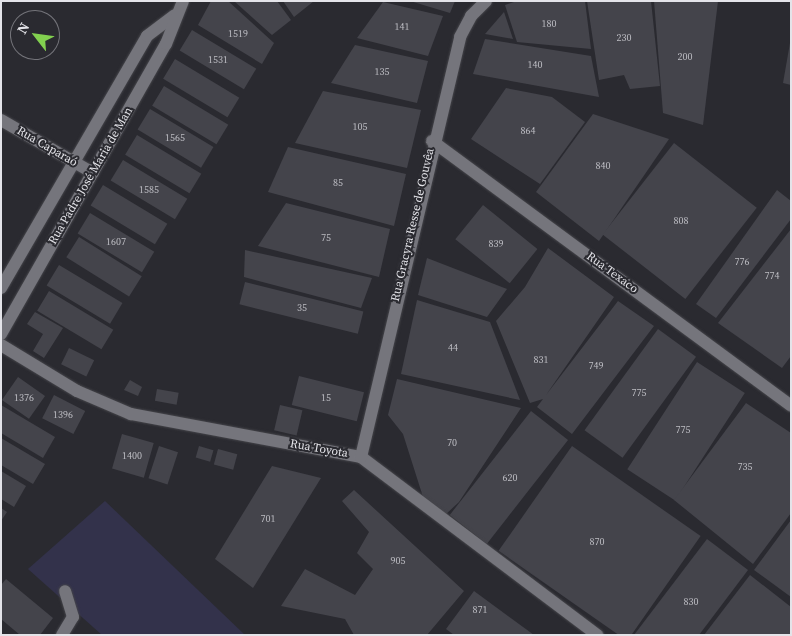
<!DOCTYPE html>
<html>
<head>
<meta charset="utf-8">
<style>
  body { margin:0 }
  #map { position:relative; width:792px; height:636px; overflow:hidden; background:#2a2a30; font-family:"Source Serif 4",serif }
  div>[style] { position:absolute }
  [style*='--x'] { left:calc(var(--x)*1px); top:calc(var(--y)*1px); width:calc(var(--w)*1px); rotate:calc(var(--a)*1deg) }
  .green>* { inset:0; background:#33324b }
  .building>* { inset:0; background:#44444b; transform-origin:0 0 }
  .roads { filter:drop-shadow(0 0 1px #45454a) drop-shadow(0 0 1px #45454a) }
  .minor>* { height:12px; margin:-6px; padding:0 6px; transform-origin:6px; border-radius:6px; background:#75757c }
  span { translate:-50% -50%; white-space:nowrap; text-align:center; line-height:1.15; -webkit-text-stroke:4px #2a2a30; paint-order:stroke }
  .number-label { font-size:10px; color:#bcbcc2 }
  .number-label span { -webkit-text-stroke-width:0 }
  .street-label { font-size:12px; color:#e4e4e9 }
  .frame { position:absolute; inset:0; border:2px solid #e4e4e9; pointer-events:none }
  .north { position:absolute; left:10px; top:10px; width:50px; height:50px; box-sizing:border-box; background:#2a2a30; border:1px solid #74747a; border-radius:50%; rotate:300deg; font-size:14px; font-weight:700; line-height:20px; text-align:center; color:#e4e4e9 }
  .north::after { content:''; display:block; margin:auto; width:18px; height:22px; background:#82d04f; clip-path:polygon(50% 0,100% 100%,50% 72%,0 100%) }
</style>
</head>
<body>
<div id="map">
  <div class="green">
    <div style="clip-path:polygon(105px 501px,245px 635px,102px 635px,28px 569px)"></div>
  </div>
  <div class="building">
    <div style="clip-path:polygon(211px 1px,228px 1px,274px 43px,262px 64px,198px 25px)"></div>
    <div style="clip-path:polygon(234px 1px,277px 1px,291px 20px,272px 35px)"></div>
    <div style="clip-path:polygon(283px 1px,314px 1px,294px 17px)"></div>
    <div style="clip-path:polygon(410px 1px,455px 1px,450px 13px)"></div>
    <div style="clip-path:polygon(517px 1px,585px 1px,591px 49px,517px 42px,505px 5px)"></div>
    <div style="clip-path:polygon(587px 1px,651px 1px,660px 86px,630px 89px,624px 75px,599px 80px)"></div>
    <div style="clip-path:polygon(654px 1px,718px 1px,703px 125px,663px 113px)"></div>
    <div style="clip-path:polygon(383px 2px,443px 16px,428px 56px,357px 38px)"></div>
    <div style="clip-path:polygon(504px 12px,513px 39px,485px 34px)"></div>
    <div style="left:192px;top:30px;width:75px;height:24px;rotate:31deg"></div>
    <div style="clip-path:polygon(485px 39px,591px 56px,599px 97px,473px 74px)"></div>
    <div style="clip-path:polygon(790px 43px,791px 44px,791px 85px,783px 83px)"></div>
    <div style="clip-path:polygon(355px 45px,428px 61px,417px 103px,331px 83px)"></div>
    <div style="left:175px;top:59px;width:75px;height:23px;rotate:31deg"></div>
    <div style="left:164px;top:86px;width:75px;height:23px;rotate:31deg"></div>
    <div style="clip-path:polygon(506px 88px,552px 97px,585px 122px,540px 184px,471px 139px)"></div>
    <div style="clip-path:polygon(323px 91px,421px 110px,407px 168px,295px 143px)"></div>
    <div style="left:150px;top:109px;width:74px;height:24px;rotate:31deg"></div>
    <div style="clip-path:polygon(593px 114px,669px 139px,599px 241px,536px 192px)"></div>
    <div style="left:137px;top:135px;width:75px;height:23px;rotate:31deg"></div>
    <div style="left:674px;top:143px;width:105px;height:116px;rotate:38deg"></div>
    <div style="clip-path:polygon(288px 147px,406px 174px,394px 226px,268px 192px)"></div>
    <div style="left:123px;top:160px;width:75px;height:24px;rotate:31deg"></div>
    <div style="left:103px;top:185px;width:75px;height:24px;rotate:31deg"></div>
    <div style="clip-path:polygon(777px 190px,791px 201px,791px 219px,716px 318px,696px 304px)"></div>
    <div style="clip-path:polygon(286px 203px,390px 229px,379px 277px,258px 246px)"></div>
    <div style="left:483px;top:205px;width:70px;height:44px;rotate:39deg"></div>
    <div style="left:90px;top:213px;width:75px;height:24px;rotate:31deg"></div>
    <div style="clip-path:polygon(791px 229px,791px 356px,782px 368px,718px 323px)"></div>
    <div style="left:79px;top:237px;width:74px;height:24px;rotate:32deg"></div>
    <div style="clip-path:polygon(548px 248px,614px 297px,546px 395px,618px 301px,654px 326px,572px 434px,537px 407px,543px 399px,530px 403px,496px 321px,525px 287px)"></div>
    <div style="clip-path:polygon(245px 250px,372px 278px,361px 308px,244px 277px)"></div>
    <div style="clip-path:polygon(427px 258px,507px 289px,487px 317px,418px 295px)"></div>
    <div style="left:59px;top:265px;width:74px;height:24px;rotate:31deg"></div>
    <div style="left:245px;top:282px;width:122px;height:23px;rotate:14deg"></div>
    <div style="left:49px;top:291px;width:75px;height:23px;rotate:31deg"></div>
    <div style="clip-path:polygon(417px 300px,490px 322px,520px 400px,401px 374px)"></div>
    <div style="clip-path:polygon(35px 312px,63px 328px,44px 358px,33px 351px,43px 334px,27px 324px)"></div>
    <div style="left:658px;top:329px;width:47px;height:125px;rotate:36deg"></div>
    <div style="left:69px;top:348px;width:28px;height:18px;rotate:26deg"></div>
    <div style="left:697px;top:362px;width:57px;height:128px;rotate:33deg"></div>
    <div style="left:299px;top:376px;width:67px;height:30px;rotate:14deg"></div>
    <div style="left:18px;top:377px;width:33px;height:28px;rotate:35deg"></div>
    <div style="clip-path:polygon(397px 379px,521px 408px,459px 502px,445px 515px,423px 497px,403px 434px,388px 415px)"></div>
    <div style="clip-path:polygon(130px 380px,142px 387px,138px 396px,124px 390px)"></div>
    <div style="left:157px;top:389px;width:22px;height:12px;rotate:10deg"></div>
    <div style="left:54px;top:395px;width:35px;height:26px;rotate:27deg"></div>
    <div style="clip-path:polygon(746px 403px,791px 433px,791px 513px,753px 564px,674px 500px)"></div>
    <div style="clip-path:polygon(1px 405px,55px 437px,43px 458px,1px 433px)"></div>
    <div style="left:280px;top:405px;width:23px;height:26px;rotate:13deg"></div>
    <div style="left:531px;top:411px;width:47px;height:132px;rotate:38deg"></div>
    <div style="left:122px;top:434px;width:33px;height:36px;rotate:16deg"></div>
    <div style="clip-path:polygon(1px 438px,45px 464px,33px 484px,1px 465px)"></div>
    <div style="left:159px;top:446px;width:20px;height:34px;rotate:18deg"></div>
    <div style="left:199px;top:446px;width:15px;height:12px;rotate:16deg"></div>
    <div style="left:572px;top:446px;width:157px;height:128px;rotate:35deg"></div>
    <div style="left:218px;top:449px;width:20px;height:16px;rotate:15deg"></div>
    <div style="clip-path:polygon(272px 466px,321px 478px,253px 588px,215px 559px)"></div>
    <div style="clip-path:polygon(1px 471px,26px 486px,14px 507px,1px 499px)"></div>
    <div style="clip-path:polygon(354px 490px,464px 591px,427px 635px,354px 635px,345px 619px,281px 606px,305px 569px,355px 595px,373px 569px,357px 553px,369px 532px,342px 501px)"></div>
    <div style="clip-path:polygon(1px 508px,7px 512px,1px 521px)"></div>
    <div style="clip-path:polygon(791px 520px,791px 597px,754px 570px)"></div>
    <div style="clip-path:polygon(707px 539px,748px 570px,699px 635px,634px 635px)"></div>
    <div style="clip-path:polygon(750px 575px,791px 607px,791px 635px,704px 635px)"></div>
    <div style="clip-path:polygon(6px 579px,53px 618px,40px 635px,20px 635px,1px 619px,1px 585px)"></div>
    <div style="clip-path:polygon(474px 591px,534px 635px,454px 635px,446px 629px)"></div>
  </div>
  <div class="roads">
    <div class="minor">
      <div style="--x:1;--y:120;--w:106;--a:29.9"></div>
      <div style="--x:432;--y:141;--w:446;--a:36.4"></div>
      <div style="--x:1;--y:288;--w:291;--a:-59.9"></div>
      <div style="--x:147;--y:36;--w:34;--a:-37"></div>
      <div style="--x:1;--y:334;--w:334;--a:-60.4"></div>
      <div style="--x:166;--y:44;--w:46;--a:-68.4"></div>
      <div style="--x:1;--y:345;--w:89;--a:31.2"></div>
      <div style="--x:77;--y:391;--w:59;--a:23.1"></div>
      <div style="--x:131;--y:414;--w:234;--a:10.6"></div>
      <div style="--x:361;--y:457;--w:296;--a:37"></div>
      <div style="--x:361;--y:457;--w:432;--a:-76.7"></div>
      <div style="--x:460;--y:37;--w:24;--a:-62"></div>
      <div style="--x:471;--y:16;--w:21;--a:-45"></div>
      <div style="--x:62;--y:635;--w:21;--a:-59"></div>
      <div style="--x:73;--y:617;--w:27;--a:-107"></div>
    </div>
  </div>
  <div class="number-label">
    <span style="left:549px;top:24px">180</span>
    <span style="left:402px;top:27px">141</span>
    <span style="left:238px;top:34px">1519</span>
    <span style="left:624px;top:38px">230</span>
    <span style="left:685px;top:57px">200</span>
    <span style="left:218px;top:60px">1531</span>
    <span style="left:535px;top:65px">140</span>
    <span style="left:382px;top:72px">135</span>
    <span style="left:360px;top:127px">105</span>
    <span style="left:528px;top:131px">864</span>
    <span style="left:175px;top:138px">1565</span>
    <span style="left:603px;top:166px">840</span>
    <span style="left:338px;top:183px">85</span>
    <span style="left:149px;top:190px">1585</span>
    <span style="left:681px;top:221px">808</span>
    <span style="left:326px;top:238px">75</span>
    <span style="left:116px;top:242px">1607</span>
    <span style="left:496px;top:244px">839</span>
    <span style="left:742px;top:262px">776</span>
    <span style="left:772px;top:276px">774</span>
    <span style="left:302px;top:308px">35</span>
    <span style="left:453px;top:348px">44</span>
    <span style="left:541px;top:360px">831</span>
    <span style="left:596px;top:366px">749</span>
    <span style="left:639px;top:393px">775</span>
    <span style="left:24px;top:398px">1376</span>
    <span style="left:326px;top:398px">15</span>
    <span style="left:63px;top:415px">1396</span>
    <span style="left:683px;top:430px">775</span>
    <span style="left:452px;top:443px">70</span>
    <span style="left:132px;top:456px">1400</span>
    <span style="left:745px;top:467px">735</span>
    <span style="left:510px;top:478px">620</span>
    <span style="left:268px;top:519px">701</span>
    <span style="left:597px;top:542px">870</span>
    <span style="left:398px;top:561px">905</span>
    <span style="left:691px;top:602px">830</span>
    <span style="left:480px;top:610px">871</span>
  </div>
  <div class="street-label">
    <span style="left:47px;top:147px;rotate:30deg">Rua Caparaó</span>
    <span style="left:91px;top:176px;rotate:-60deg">Rua Padre José Maria de Man</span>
    <span style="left:413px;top:225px;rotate:-77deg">Rua Gracyra Resse de Gouvêa</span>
    <span style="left:612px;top:273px;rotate:36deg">Rua Texaco</span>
    <span style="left:319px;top:449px;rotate:10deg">Rua Toyota</span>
  </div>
  <div class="frame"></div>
  <div class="north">N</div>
</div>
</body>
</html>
